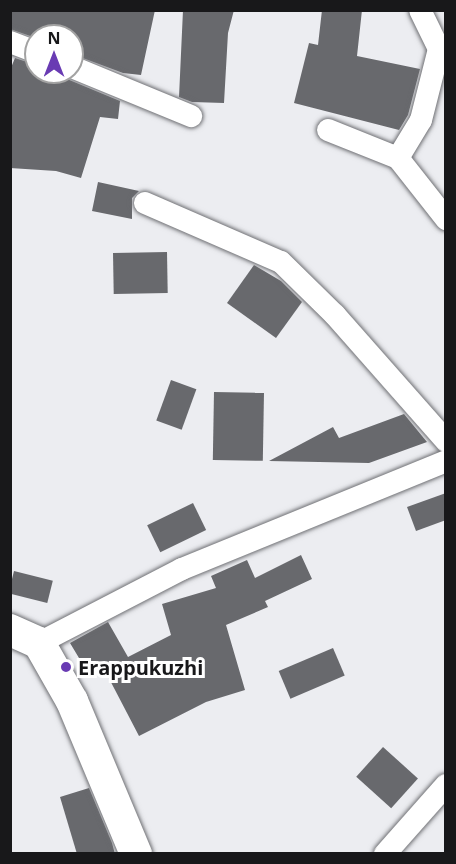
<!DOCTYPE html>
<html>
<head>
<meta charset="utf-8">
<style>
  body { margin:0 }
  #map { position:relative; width:456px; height:864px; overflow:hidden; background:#ecedf1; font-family:"Open Sans",sans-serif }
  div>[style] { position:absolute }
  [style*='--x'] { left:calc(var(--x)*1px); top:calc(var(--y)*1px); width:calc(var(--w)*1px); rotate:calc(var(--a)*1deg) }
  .building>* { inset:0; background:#68696d; transform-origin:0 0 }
  .roads { filter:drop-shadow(0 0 2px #6f7074) drop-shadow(0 0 2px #6f7074) }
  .street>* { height:22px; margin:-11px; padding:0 11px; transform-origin:11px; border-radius:11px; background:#fff }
  .secondary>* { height:32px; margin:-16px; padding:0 16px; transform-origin:16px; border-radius:16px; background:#fff }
  .dots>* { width:16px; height:16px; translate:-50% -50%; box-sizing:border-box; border:3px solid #fff; border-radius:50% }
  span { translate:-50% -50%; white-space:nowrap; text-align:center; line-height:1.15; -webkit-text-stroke:6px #fff; paint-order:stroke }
  .poi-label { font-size:20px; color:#18181a; font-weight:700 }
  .left { translate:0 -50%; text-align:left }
  .frame { position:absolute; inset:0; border:12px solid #18181a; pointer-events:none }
  .north { position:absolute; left:24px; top:24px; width:60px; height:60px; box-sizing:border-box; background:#fff; border:2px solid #a3a3a3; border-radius:50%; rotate:0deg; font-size:16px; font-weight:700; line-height:24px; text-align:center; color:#18181a }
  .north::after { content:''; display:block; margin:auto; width:21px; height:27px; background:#693bb3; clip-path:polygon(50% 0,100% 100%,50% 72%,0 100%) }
</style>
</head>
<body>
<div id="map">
  <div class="building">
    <div style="clip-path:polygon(10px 10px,155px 10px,141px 75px,123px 73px,72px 54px,72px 36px,36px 38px,10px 29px)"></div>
    <div style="clip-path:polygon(183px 10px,234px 10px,228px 33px,224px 103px,192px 102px,179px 97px)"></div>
    <div style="clip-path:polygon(322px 10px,362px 10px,357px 56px,420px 69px,408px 115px,399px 130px,294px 103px,309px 43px,318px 45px)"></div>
    <div style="clip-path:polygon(15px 58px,36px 65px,36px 72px,60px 72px,67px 79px,120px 101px,118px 119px,100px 117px,81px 178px,56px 171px,10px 168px,10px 70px)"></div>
    <div style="clip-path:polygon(98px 182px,139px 191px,132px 198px,132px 219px,92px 211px)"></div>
    <div style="left:167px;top:252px;width:41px;height:54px;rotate:89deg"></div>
    <div style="clip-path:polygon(254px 265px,281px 281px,302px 302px,276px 338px,227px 303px)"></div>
    <div style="left:171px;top:380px;width:27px;height:43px;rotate:20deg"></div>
    <div style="left:214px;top:392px;width:50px;height:68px;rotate:1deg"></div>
    <div style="clip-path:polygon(404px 414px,427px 442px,369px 463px,269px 461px,333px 427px,339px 438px)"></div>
    <div style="clip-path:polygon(446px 493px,446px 520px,416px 531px,407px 507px)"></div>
    <div style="left:193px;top:503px;width:30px;height:51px;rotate:64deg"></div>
    <div style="clip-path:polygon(301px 555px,312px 579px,265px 601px,268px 607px,226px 625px,245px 690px,206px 702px,139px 736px,102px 665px,88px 673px,70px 643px,108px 622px,128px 657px,171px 635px,162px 604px,216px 588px,211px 576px,247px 560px,255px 578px)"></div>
    <div style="left:14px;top:571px;width:40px;height:23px;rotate:14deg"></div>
    <div style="left:333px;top:648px;width:30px;height:59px;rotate:67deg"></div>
    <div style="left:383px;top:747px;width:47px;height:40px;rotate:42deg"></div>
    <div style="clip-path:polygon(89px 788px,112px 843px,115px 854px,77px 854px,60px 797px)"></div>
  </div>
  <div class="roads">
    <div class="street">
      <div style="--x:10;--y:42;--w:28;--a:21"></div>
      <div style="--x:72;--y:67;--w:129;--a:22.4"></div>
      <div style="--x:328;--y:130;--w:75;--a:21.8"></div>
      <div style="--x:398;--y:158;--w:78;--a:51.8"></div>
      <div style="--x:398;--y:158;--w:44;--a:-58.8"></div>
      <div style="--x:421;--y:120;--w:73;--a:-75.8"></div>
      <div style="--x:439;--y:49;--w:43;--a:-116"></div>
      <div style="--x:145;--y:203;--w:148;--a:23.5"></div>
      <div style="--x:281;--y:262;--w:76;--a:44.5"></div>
      <div style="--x:335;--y:315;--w:168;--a:48.6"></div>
      <div style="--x:39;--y:643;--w:161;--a:-27.4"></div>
      <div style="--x:182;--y:569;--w:285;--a:-22.2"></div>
      <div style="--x:385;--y:854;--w:92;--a:-48.5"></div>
    </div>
    <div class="secondary">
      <div style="--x:10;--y:630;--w:32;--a:24"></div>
      <div style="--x:39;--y:643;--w:67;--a:60.4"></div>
      <div style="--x:72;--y:701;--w:166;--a:67.3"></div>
    </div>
  </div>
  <div class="dots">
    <div style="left:66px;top:667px;background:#693bb3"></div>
  </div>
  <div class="poi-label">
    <span class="left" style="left:78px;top:667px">Erappukuzhi</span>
  </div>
  <div class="frame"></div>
  <div class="north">N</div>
</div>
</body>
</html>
